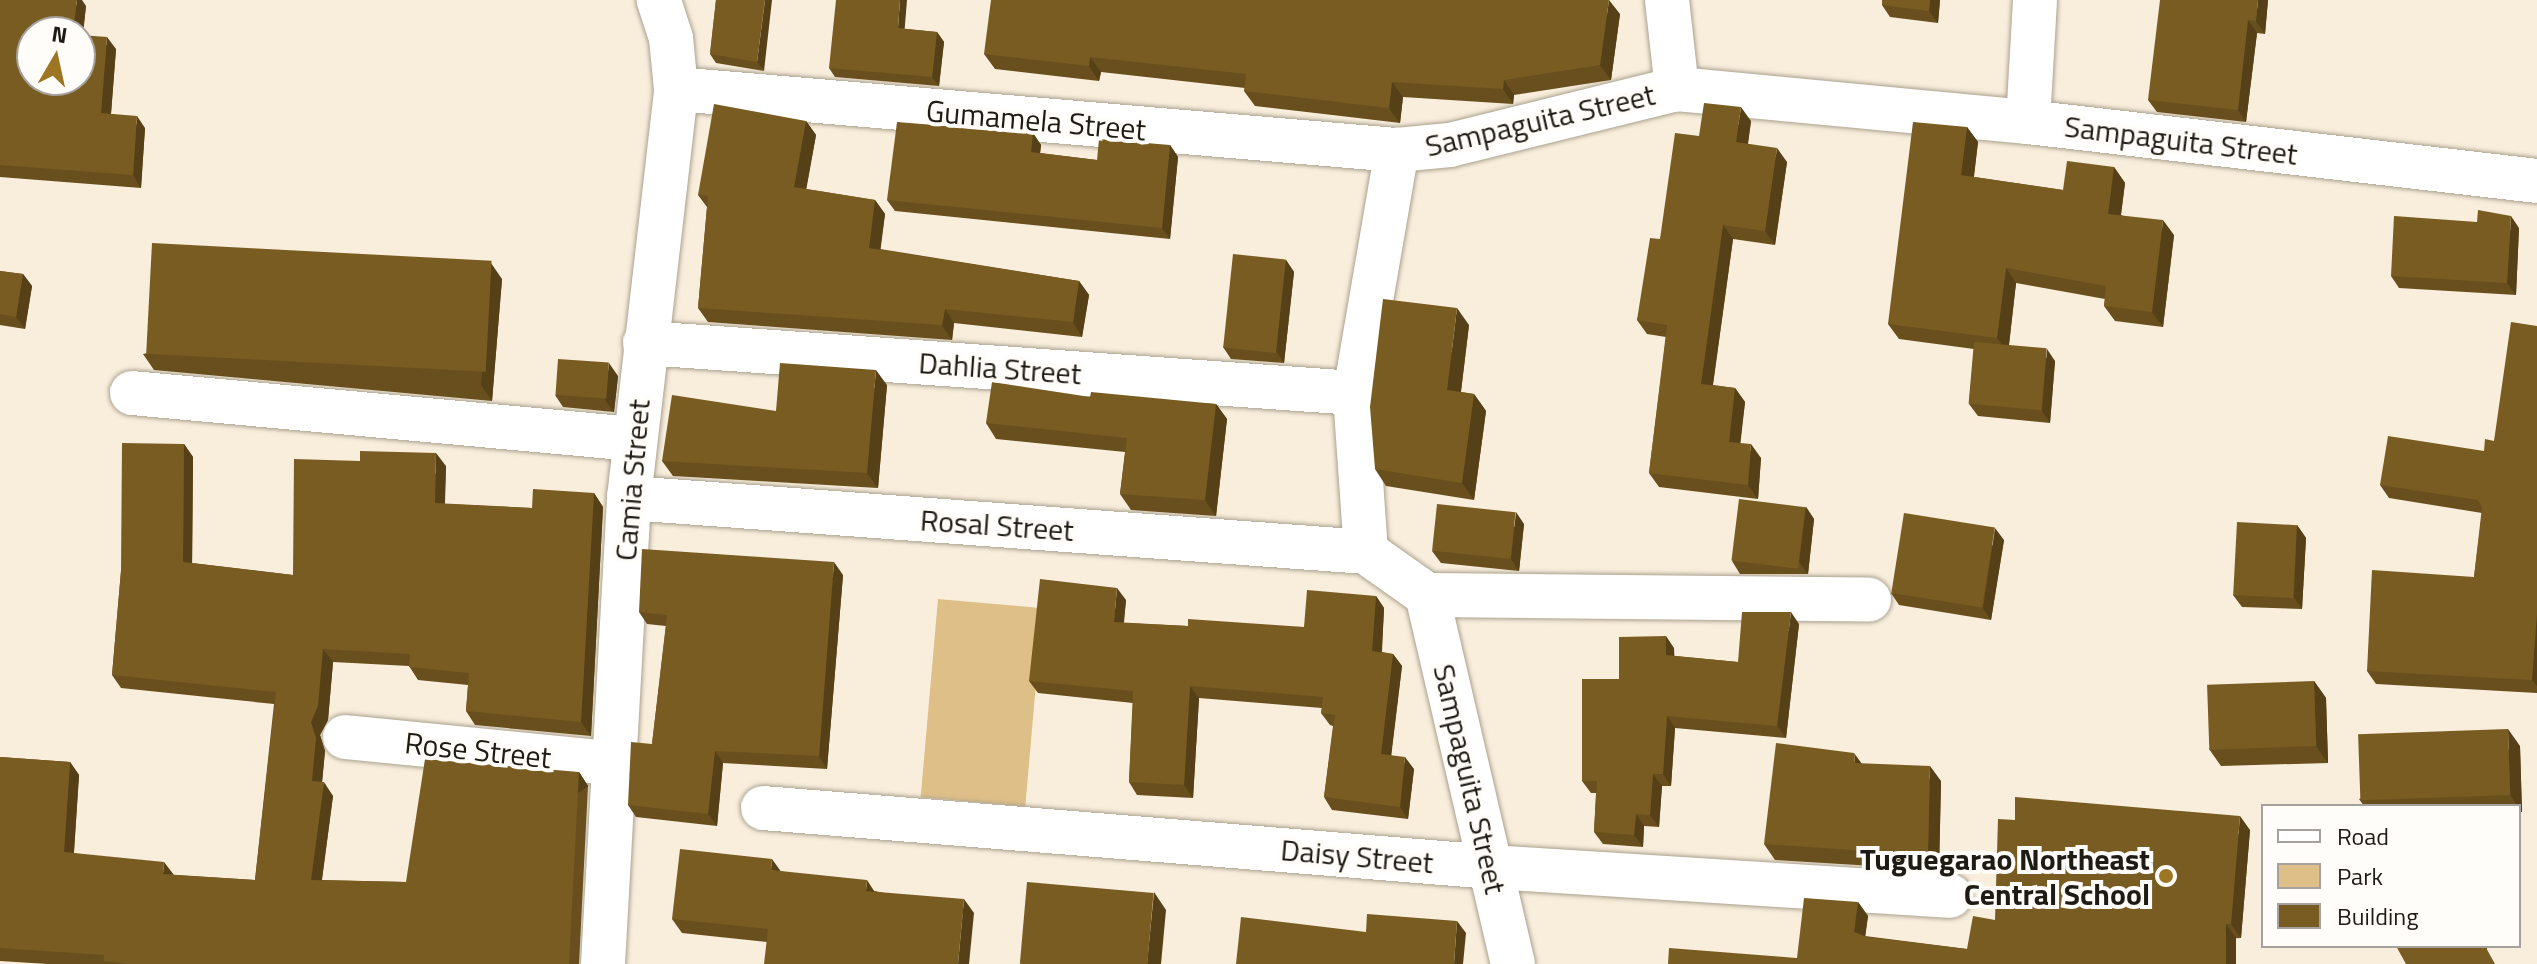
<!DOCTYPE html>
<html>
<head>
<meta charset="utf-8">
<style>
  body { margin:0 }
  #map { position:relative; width:2537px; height:964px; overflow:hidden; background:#f9eedc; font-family:"Titillium Web",sans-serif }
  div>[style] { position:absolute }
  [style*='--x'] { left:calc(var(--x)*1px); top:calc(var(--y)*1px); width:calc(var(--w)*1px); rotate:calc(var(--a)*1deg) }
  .green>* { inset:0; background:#debf88; transform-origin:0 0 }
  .roads { filter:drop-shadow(0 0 2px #aaa18f) drop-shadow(0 0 2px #aaa18f) }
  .minor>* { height:44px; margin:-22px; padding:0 22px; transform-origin:22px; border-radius:22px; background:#fff }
  .wall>* { inset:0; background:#684f1d }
  .shaded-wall>* { inset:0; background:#554018; transform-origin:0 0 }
  .building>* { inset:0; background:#795c22; transform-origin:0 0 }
  .dots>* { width:22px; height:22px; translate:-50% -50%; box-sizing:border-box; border:4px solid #fffdf9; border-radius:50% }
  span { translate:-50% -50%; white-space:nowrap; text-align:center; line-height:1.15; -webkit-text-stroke:8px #fffdf9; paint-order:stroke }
  .street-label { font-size:30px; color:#1e1a14 }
  .poi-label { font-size:30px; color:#1e1a14; font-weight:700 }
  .right { translate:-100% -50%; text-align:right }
  .legend { position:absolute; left:2261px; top:804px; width:260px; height:144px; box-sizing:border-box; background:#fffdf9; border:2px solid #a5a29d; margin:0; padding:10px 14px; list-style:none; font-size:24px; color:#1e1a14 }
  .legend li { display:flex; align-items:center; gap:16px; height:40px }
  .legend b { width:40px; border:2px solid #a5a29d }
  .north { position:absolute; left:16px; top:16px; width:80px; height:80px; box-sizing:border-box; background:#fffdf9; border:2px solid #a5a29d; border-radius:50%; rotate:9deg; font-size:22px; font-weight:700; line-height:32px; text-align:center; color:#1e1a14 }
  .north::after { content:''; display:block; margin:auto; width:28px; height:36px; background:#9c7622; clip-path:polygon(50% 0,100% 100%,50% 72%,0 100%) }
</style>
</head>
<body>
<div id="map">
  <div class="green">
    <div style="left:938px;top:599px;width:105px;height:199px;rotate:5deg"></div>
  </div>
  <div class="roads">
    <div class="minor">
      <div style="--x:1667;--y:0;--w:90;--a:83.6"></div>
      <div style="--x:676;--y:89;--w:724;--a:4.84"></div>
      <div style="--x:2028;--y:122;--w:122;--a:-86.7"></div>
      <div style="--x:645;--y:343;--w:712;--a:4.03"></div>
      <div style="--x:132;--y:393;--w:504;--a:5.24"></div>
      <div style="--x:629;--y:498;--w:739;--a:4.19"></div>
      <div style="--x:1427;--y:595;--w:442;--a:0.6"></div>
      <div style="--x:345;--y:737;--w:268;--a:5.6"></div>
      <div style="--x:763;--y:808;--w:731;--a:4.63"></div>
      <div style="--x:1492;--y:867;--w:459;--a:3.6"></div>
      <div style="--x:603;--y:964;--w:467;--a:-86.8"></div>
      <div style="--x:629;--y:498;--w:412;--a:-83.4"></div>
      <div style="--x:676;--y:89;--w:51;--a:-95.6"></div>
      <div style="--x:671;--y:38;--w:40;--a:-108"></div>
      <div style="--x:1513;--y:964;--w:379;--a:-103.1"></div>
      <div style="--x:1427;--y:595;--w:75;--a:-144.8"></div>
      <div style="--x:1366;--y:552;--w:159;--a:-94"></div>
      <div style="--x:1355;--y:393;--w:247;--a:-80.2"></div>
      <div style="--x:1397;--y:150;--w:53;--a:-5.4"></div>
      <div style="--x:1450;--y:145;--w:234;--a:-13.9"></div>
      <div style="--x:1677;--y:89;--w:353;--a:5.4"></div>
      <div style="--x:2028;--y:122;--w:512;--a:6.61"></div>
    </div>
  </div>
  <div class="wall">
    <div style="clip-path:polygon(0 0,86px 6px,83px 35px,116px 49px,111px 114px,145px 128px,141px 188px,0 177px)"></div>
    <div style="clip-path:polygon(716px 0,764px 71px,716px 63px,710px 54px)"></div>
    <div style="clip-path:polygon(1940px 0,1938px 23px,1890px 17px,1882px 5px)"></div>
    <div style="clip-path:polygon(2268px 0,2265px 34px,2257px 33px,2246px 122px,2157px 112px,2148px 100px)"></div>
    <div style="clip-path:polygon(1620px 14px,1611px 80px,1514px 95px,1513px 104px,1403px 97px,1400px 123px,1255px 106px,1244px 91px,1245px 88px,1101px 72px,1099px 81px,995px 69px,984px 54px)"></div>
    <div style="clip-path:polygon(905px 29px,937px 32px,944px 42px,939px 86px,835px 77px,829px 68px)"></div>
    <div style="clip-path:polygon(806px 121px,816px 135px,806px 189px,875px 200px,885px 214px,880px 249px,1079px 281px,1089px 295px,1082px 337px,954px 323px,952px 340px,708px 322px,698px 308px,707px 207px,698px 195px)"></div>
    <div style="clip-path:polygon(1751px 121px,1748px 144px,1787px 162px,1775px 245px,1733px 239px,1713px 385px,1735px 388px,1745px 402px,1740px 443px,1761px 458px,1758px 499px,1659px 487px,1649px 473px,1666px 337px,1647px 334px,1637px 320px,1660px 239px,1699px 136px)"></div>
    <div style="clip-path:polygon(1967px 127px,1978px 142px,1974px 177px,2063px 190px,2114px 167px,2125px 183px,2121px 215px,2174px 235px,2163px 327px,2115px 321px,2104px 306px,2105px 299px,2016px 283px,2009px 345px,2055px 361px,2050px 423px,1978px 416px,1969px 404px,1974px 349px,1899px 339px,1888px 324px)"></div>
    <div style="clip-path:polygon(1033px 133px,1041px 145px,1040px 153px,1097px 160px,1170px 145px,1178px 157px,1170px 239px,895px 211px,887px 200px)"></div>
    <div style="clip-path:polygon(2519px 228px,2516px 295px,2399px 288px,2391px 276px)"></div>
    <div style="clip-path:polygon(1286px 260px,1294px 272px,1284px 363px,1231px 359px,1223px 347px)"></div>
    <div style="clip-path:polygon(0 271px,23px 274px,32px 286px,25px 329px,0 325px)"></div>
    <div style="clip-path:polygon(502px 279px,492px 401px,154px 370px,143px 354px)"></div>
    <div style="clip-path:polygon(1469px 325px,1461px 392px,1474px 394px,1486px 411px,1474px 500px,1386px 486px,1375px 469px)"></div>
    <div style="clip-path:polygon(2537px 326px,2537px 693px,2376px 684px,2367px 671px,2474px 577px,2482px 513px,2389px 498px,2380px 485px,2484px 451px,2494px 441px)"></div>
    <div style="clip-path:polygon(618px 376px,614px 412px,563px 407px,555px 395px)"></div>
    <div style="clip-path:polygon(887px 385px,878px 488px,673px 476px,662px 461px,776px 411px)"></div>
    <div style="clip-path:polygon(1090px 397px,1216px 404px,1227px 419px,1216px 516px,1131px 510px,1120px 494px,1125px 452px,996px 439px,986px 423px)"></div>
    <div style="clip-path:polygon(184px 444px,193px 457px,192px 563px,293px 575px,446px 466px,445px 504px,532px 508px,594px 493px,603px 507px,591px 736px,475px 725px,466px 711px,468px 685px,418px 680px,409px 666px,333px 662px,328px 720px,320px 735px,325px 751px,322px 782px,333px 796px,322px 880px,406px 882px,579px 772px,588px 786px,579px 964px,48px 964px,0 961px,0 757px,70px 762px,79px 775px,74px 853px,174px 875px,255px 880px,274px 704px,121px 688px,112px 675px,121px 571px)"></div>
    <div style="clip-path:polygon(1806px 507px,1814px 519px,1808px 574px,1740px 574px,1732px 561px)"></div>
    <div style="clip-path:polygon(1524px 524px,1519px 571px,1441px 563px,1432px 551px)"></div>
    <div style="clip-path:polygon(2297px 525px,2306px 538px,2302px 609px,2242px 607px,2233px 595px)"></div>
    <div style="clip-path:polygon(2004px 540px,1991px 620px,1899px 605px,1891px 593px)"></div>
    <div style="clip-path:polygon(843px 575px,827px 769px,723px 763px,717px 826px,636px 817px,628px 805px,652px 744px,666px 626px,647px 624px,639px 612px)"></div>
    <div style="clip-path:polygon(1376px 596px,1384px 608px,1382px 652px,1393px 654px,1402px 666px,1391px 755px,1414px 769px,1408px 819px,1332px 810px,1324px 797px,1333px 726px,1330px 725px,1321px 713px,1322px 708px,1199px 698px,1193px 798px,1137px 795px,1129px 782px,1133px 703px,1038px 693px,1029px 681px,1126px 600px,1124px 623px,1188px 626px,1304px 627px)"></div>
    <div style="clip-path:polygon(1799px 624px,1786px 738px,1675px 728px,1671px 786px,1662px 786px,1659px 827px,1644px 826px,1643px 847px,1603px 844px,1594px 832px,1596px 793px,1591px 793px,1582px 781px,1619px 679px,1674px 648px,1674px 656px,1738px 662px)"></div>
    <div style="clip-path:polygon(2314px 681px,2326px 698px,2328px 763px,2221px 766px,2209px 749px)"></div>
    <div style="clip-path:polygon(2520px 746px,2522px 812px,2519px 812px,2519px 806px,2364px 806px,2359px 799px)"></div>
    <div style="clip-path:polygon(1861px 764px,1941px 781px,1939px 870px,1775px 860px,1764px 844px)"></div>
    <div style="clip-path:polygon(2250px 830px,2241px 938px,1797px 958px,1858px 902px,1868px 916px,1865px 936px,1967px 949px,1995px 920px)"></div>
    <div style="clip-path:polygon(780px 871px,875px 891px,974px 913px,767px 942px,682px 933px,672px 919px)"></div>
  </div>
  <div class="shaded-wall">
    <div style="clip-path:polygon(77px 0,82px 0,86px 6px,81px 47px,80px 45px,80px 32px,73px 32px)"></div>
    <div style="clip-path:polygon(765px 0,772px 0,764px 71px,757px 62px)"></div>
    <div style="clip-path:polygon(900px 0,907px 0,904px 37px,898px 28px)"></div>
    <div style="clip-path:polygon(1609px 0,1620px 14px,1611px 80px,1600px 65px)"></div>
    <div style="clip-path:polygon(1930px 0,1940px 0,1938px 23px,1929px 11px)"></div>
    <div style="clip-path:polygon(2258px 0,2268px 0,2265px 34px,2256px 21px)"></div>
    <div style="clip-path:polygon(2248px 20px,2257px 33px,2246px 122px,2238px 110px)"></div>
    <div style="clip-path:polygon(937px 32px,944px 42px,939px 86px,932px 77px)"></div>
    <div style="clip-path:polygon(107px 37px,116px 49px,110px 126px,101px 113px)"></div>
    <div style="clip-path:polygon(1090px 57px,1101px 72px,1099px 81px,1089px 66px)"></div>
    <div style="clip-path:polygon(1504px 80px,1514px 95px,1513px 104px,1503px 89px)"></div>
    <div style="clip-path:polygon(1392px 82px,1403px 97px,1400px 123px,1389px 108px)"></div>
    <div style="clip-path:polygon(1741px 107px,1751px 121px,1746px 156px,1736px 142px)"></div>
    <div style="clip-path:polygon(137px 116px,145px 128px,141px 188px,133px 175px)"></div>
    <div style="clip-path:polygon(806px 121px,816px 135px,804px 202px,794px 187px)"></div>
    <div style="clip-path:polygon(1967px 127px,1978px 142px,1972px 190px,1961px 175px)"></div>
    <div style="clip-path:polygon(1033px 133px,1041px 145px,1039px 163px,1031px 152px)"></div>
    <div style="clip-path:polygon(1170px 145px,1178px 157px,1170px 239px,1162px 228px)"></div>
    <div style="clip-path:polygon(1777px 148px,1787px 162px,1775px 245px,1765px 231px)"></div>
    <div style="clip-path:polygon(2114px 167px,2125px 183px,2119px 229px,2108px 214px)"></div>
    <div style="clip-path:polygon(875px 200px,885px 214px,879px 262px,869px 248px)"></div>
    <div style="clip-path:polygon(2511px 216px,2519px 228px,2516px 295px,2507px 283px)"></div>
    <div style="clip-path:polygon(2163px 220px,2174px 235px,2163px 327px,2152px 312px)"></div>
    <div style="clip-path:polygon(1723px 225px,1733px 239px,1711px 398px,1701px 384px)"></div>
    <div style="clip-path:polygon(1286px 260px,1294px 272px,1284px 363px,1276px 351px)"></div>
    <div style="clip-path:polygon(491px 263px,502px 279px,492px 401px,481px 385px)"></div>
    <div style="clip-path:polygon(2006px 268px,2016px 283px,2008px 353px,1997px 338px)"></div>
    <div style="clip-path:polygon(23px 274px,32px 286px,25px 329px,16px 317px)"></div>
    <div style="clip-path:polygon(1079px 281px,1089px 295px,1082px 337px,1073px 322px)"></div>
    <div style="clip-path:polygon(1457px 308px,1469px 325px,1459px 407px,1447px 390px)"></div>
    <div style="clip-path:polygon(945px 309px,954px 323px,952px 340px,942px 325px)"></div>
    <div style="clip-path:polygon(2047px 349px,2055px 361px,2050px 423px,2042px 411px)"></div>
    <div style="clip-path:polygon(609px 363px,618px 376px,614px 412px,605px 400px)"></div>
    <div style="clip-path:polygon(876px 370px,887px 385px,878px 488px,867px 473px)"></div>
    <div style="clip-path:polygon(1735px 388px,1745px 402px,1739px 456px,1729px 442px)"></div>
    <div style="clip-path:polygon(1474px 394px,1486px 411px,1474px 500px,1462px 483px)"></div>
    <div style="clip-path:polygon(1216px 404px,1227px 419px,1216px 516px,1205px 500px)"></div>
    <div style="clip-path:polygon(184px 444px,193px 457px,192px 575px,183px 562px)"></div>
    <div style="clip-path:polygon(1751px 444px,1761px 458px,1758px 499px,1748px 485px)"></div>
    <div style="clip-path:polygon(436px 453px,446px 466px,444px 517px,435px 503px)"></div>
    <div style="clip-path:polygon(594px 493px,603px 507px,591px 736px,581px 722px)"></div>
    <div style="clip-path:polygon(1806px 507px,1814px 519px,1808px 574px,1799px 562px)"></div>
    <div style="clip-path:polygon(1516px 512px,1524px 524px,1519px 571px,1511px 559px)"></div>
    <div style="clip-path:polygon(2297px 525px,2306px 538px,2302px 609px,2294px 597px)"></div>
    <div style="clip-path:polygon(1995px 528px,2004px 540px,1991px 620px,1983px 608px)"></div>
    <div style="clip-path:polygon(834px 562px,843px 575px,827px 769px,819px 756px)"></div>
    <div style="clip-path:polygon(1117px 588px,1126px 600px,1122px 635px,1114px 622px)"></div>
    <div style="clip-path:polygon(1376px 596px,1384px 608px,1381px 663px,1372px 651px)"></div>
    <div style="clip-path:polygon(1791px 612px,1799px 624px,1786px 738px,1777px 726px)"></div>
    <div style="clip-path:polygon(2537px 613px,2537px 686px,2532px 680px)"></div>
    <div style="clip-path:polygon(1666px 636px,1674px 648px,1675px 667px,1666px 655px)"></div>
    <div style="clip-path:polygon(323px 649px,333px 662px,328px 720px,320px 735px,325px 751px,321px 794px,312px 781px,311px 722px)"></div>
    <div style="clip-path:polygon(1393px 654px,1402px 666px,1390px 766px,1381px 754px)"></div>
    <div style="clip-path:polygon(2314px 681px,2326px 698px,2328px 763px,2316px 746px)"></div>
    <div style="clip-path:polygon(1190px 686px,1199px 698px,1193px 798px,1184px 785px)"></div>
    <div style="clip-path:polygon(1667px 716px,1675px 728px,1671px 786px,1663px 774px)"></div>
    <div style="clip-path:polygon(2508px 729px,2520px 746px,2522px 812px,2510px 795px)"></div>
    <div style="clip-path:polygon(715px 751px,723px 763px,717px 826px,708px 814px)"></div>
    <div style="clip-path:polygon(1854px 753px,1865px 768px,1855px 763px)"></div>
    <div style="clip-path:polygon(1405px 757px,1414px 769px,1408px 819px,1400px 807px)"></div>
    <div style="clip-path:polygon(70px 762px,79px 775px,73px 865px,64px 852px)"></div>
    <div style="clip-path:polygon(1930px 766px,1941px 781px,1939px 870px,1928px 855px)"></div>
    <div style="left:579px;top:772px;width:17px;height:192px;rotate:57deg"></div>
    <div style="clip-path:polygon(1653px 774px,1662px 786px,1659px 827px,1650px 815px)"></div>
    <div style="clip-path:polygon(324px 782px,333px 796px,320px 893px,311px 880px)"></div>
    <div style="clip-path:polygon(1636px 814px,1644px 826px,1643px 847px,1634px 835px)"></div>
    <div style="clip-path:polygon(2240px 816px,2250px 830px,2241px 938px,2231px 924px)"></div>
    <div style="clip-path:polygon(772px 859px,782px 873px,771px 870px)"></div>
    <div style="clip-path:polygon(164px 862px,174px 875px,163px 874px)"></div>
    <div style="clip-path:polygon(867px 880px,876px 894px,866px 891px)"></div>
    <div style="clip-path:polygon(1154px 892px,1166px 910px,1161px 964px,1147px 964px)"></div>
    <div style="clip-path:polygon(964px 899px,974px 913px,969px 964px,958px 964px)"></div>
    <div style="clip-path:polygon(1858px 902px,1868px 916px,1864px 946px,1854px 932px)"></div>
    <div style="clip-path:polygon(1457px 921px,1466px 933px,1463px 964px,1454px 964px)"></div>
    <div style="clip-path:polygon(2226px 924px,2236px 938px,2236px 964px,2226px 964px)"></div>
    <div style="left:2485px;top:946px;width:2px;height:21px"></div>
  </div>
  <div class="building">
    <div style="clip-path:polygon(0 0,77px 0,73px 32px,32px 32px,32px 80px,80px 80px,80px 35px,107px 37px,101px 113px,137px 116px,133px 175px,0 165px)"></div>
    <div style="clip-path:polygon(716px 0,765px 0,757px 62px,710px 54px)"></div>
    <div style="clip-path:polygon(836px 0,900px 0,898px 28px,937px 32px,932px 77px,829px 68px)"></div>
    <div style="clip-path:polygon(991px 0,1609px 0,1600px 65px,1504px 80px,1503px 89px,1392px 82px,1389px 108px,1244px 91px,1246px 74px,1090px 57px,1089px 66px,984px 54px)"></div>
    <div style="clip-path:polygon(1882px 0,1930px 0,1929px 11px,1882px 5px)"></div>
    <div style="clip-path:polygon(2160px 0,2258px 0,2256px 21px,2248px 20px,2238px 110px,2148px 100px)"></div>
    <div style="clip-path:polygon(1704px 103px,1741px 107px,1736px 142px,1777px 148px,1765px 231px,1723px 225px,1701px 384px,1735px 388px,1729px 442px,1751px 444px,1748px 485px,1649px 473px,1667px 325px,1637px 320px,1650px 238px,1660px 239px,1675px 133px,1699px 136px)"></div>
    <div style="clip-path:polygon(714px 104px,806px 121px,794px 187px,875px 200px,869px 248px,1079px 281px,1073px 322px,945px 309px,942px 325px,698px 308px,708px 196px,698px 195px)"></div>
    <div style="clip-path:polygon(897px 122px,1033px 133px,1031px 152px,1097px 160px,1099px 139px,1170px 145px,1162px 228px,887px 200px)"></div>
    <div style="clip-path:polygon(1913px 122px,1967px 127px,1961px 175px,2063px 190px,2067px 161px,2114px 167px,2108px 214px,2163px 220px,2152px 312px,2104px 306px,2106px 286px,2006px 268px,1997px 338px,1888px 324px)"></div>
    <div style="clip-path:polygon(2478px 210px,2511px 216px,2507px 283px,2391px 276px,2394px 216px,2477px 222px)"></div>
    <div style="left:152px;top:243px;width:340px;height:111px;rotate:3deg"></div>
    <div style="left:1233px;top:254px;width:53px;height:94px;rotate:6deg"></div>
    <div style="clip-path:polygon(0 271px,23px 274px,16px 317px,0 314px)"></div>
    <div style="clip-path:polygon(1383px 299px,1457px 308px,1447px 390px,1474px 394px,1462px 483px,1375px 469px,1370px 407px)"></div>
    <div style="clip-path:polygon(2511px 322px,2537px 326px,2537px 613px,2532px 680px,2367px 671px,2372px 570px,2474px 577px,2482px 507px,2478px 500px,2380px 485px,2388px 436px,2484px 451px,2485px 439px,2494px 441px)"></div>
    <div style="left:1974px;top:342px;width:73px;height:62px;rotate:5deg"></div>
    <div style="left:558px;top:359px;width:51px;height:36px;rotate:4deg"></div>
    <div style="clip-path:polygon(780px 363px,876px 370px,867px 473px,662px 461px,672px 395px,776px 411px)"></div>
    <div style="clip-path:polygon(992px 382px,1090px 397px,1091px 392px,1216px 404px,1205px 500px,1120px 494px,1127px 438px,986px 423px)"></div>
    <div style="clip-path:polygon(122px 443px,184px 444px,183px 562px,293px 575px,294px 459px,360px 461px,360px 451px,436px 453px,435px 503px,532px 508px,533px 489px,594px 493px,581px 722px,466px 711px,469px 673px,409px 667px,410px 654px,323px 649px,318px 706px,311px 722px,316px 738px,312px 781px,324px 782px,311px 880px,406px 882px,425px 759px,579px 772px,569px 964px,130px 964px,104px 961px,104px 955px,0 948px,0 757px,70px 762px,64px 852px,164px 862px,163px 874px,255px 880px,276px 692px,112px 675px,121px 571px)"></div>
    <div style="left:1739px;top:499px;width:67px;height:62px;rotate:7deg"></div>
    <div style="left:1437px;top:504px;width:79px;height:47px;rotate:6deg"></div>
    <div style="left:1904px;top:513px;width:92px;height:81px;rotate:9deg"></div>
    <div style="left:2237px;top:522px;width:60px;height:73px;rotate:3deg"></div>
    <div style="clip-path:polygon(642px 549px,834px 562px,819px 756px,715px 751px,708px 814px,628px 805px,631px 742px,652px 744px,667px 615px,639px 612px)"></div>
    <div style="clip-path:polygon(1040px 579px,1117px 588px,1114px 622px,1188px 626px,1188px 619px,1304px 627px,1307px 590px,1376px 596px,1372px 651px,1393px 654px,1381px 754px,1405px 757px,1400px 807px,1324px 797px,1335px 715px,1321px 713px,1323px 697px,1190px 686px,1184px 785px,1129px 782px,1133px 691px,1029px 681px)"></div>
    <div style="clip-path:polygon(1742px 612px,1791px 612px,1777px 726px,1667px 716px,1663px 774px,1653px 774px,1650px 815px,1636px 814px,1634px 835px,1594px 832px,1597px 781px,1582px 781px,1582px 679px,1619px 679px,1619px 637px,1666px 636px,1666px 655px,1738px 662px)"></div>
    <div style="left:2314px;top:681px;width:65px;height:107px;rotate:88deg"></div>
    <div style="left:2508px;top:729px;width:66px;height:150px;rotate:88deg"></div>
    <div style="clip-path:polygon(1776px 743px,1854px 753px,1855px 763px,1930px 766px,1928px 855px,1764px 844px)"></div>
    <div style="clip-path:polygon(2015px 797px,2240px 816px,2231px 924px,2226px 924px,2226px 964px,1668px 964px,1669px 948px,1797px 958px,1804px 898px,1858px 902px,1854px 932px,1867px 937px,1967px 949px,1973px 916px,1995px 920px,1998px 819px,2015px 820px)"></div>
    <div style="clip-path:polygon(680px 849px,772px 859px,771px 870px,867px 880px,866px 891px,964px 899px,958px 964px,764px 964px,768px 929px,672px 919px)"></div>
    <div style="left:1027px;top:882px;width:127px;height:82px;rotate:5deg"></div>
    <div style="clip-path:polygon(1367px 914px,1457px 921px,1454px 964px,1236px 964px,1241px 917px,1366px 932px)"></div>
    <div style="clip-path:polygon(2396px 946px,2485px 946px,2495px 964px,2406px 964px)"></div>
  </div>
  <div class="dots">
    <div style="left:2166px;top:876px;background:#9c7622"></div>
  </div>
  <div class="street-label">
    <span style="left:1036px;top:120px;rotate:5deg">Gumamela Street</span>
    <span style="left:1540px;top:120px;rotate:-13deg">Sampaguita Street</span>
    <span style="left:2181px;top:140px;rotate:7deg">Sampaguita Street</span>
    <span style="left:1000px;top:368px;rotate:4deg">Dahlia Street</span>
    <span style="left:632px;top:480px;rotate:-85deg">Camia Street</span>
    <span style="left:997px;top:525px;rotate:4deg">Rosal Street</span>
    <span style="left:478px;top:750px;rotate:6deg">Rose Street</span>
    <span style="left:1470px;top:779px;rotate:77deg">Sampaguita Street</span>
    <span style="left:1357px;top:856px;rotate:5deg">Daisy Street</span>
  </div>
  <div class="poi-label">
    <span class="right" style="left:2150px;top:876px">Tuguegarao Northeast<br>Central School</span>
  </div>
  <ul class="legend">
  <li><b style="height:10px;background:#fff"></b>Road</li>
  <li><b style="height:22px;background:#debf88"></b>Park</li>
  <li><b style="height:22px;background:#795c22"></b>Building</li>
  </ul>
  <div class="north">N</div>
</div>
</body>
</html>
